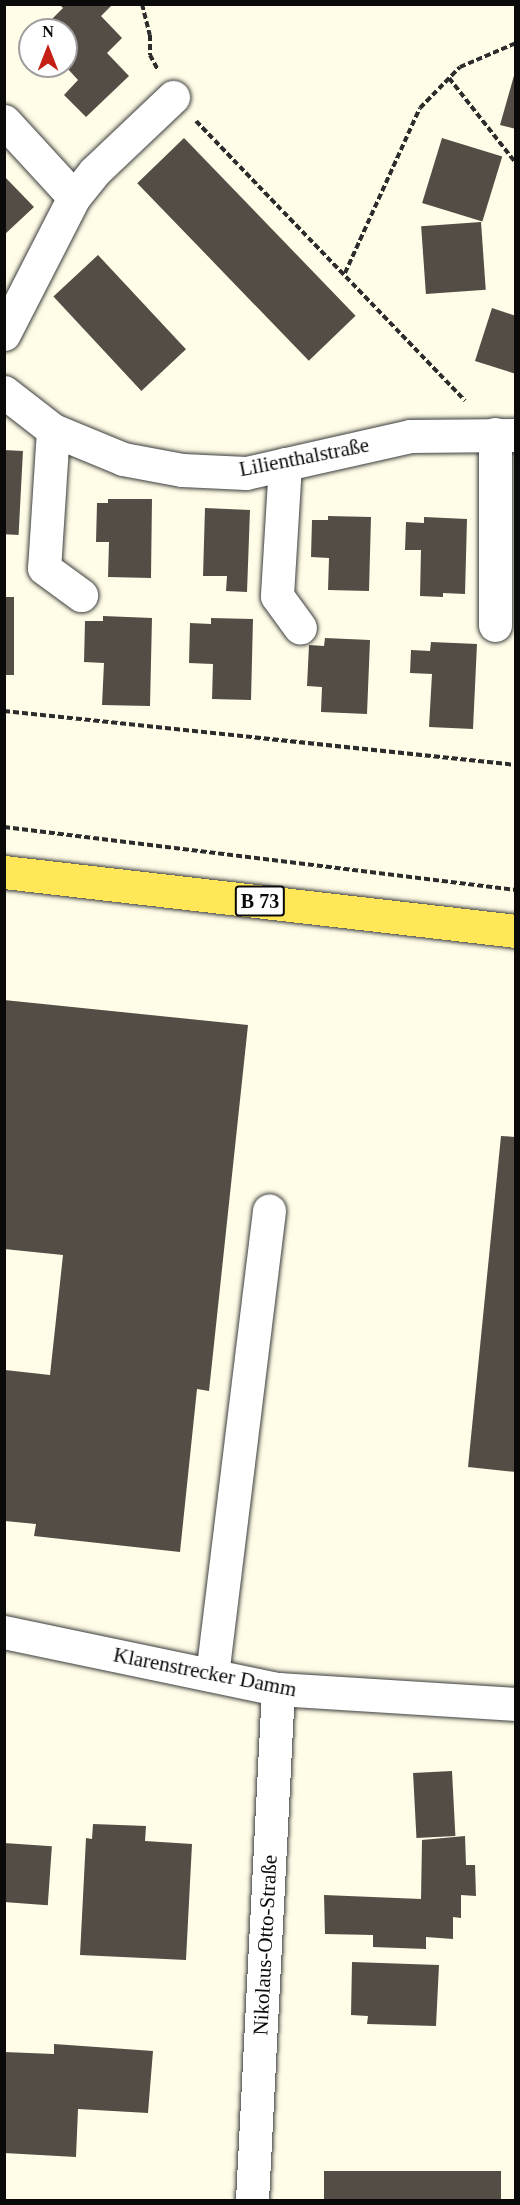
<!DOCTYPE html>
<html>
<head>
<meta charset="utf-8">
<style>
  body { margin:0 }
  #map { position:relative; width:520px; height:2205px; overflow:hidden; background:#fffde7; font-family:Georgia,serif }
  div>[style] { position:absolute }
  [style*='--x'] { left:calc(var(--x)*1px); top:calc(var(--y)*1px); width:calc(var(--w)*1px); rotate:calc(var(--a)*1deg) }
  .building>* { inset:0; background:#544d46; transform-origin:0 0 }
  .path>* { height:4px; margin-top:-2px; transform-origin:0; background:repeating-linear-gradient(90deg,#2c2c2c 0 6px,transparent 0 9px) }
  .roads { filter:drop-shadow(0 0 2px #3d3d3d) drop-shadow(0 0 2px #3d3d3d) }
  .minor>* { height:33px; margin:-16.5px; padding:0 16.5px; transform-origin:16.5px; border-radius:16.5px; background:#fff }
  .major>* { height:33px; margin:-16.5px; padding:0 16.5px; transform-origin:16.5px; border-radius:16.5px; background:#ffe757 }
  span { translate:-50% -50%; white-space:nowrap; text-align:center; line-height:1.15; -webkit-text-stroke:6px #fff; paint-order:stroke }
  .shield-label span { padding:2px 4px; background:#fff; border:2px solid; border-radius:4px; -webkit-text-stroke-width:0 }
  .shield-label { font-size:20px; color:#0a0a0a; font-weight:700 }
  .street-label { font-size:21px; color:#0a0a0a }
  .frame { position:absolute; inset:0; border:6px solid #0a0a0a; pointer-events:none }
  .north { position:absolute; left:18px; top:18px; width:60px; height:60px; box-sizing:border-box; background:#fff; border:2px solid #9d9d9d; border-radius:50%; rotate:0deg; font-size:16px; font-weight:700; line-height:24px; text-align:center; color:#0a0a0a }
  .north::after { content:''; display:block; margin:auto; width:21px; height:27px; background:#c62016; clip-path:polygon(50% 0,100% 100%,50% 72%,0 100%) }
</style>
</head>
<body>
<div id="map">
  <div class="building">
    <div style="clip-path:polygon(59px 4px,113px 4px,101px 16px,122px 38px,107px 53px,129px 76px,86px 117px,64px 95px,78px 80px,66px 67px,66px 30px,51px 30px,46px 25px,63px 8px)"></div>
    <div style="clip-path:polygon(515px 72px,516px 72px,516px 129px,500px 125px)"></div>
    <div style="left:184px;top:138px;width:247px;height:65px;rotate:46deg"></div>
    <div style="left:442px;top:138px;width:63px;height:68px;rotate:17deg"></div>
    <div style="clip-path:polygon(4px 176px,34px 207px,4px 235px)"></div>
    <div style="left:481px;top:222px;width:68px;height:60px;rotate:86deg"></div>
    <div style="left:98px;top:255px;width:129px;height:61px;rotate:47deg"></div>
    <div style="clip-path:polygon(492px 308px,516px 316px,516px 374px,475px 361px)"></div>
    <div style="left:4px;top:450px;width:19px;height:84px;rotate:3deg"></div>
    <div style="clip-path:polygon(108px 499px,152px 499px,151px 578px,108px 577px,109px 542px,96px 542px,97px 503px,108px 503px)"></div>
    <div style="clip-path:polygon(205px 508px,250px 510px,247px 592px,226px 591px,227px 576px,203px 576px)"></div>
    <div style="clip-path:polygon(328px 516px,371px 517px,369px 591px,328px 590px,329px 558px,311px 557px,312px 520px,328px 520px)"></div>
    <div style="clip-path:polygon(424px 517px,467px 519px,465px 594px,443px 593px,443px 597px,420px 596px,421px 550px,405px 550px,406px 522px,424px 523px)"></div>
    <div style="left:5px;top:597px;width:9px;height:78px"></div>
    <div style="clip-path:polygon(103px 616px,152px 618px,150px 706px,102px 705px,104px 663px,84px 662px,85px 621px,103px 621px)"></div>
    <div style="clip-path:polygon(211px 618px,253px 619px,251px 700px,212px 699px,213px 664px,189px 663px,190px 623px,211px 624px)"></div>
    <div style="clip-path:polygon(325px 638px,370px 640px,367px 714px,321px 712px,322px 687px,307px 686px,309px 645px,324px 646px)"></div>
    <div style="clip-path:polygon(431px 642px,477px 644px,473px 729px,429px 727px,432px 674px,410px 673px,411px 650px,430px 651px)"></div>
    <div style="clip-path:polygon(4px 1000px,248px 1025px,209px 1391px,197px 1389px,180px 1552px,34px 1536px,36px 1524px,5px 1521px,5px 1370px,50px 1375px,63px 1255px,4px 1249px)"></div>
    <div style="clip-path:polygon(501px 1136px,516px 1137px,516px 1472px,468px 1467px)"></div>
    <div style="left:452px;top:1771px;width:65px;height:39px;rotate:87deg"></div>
    <div style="clip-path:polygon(93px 1824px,146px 1826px,145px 1841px,192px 1844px,186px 1960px,80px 1955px,86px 1838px,92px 1839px)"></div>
    <div style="clip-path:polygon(465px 1836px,466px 1865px,475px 1865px,476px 1896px,461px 1895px,461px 1918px,453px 1917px,453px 1939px,426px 1937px,426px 1949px,373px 1947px,373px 1935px,325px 1934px,324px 1895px,421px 1899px,422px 1840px)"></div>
    <div style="left:4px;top:1843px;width:48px;height:59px;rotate:4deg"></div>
    <div style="clip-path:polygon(352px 1962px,439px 1965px,436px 2026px,367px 2024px,368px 2016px,351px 2015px)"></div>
    <div style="clip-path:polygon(54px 2044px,153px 2051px,148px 2113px,78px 2109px,76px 2157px,4px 2153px,4px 2052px,54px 2054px)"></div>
    <div style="left:501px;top:2171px;width:29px;height:177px;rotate:90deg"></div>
  </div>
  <div class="path">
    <div style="--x:142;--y:4;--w:32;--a:76"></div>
    <div style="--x:150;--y:35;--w:20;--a:90"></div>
    <div style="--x:150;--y:55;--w:17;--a:62"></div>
    <div style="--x:449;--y:78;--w:108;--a:51.8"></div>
    <div style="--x:196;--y:121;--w:388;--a:46.1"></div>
    <div style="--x:345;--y:273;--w:181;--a:-65.6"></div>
    <div style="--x:420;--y:108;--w:57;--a:-45.7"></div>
    <div style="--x:460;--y:67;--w:61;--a:-23.2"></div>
    <div style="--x:4;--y:711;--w:515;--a:6.02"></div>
    <div style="--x:4;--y:827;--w:516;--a:7.01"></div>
  </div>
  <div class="roads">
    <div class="minor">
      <div style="--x:4;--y:121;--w:103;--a:47.4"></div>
      <div style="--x:74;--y:197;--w:154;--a:117.1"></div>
      <div style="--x:74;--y:197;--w:32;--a:-51"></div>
      <div style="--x:94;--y:172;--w:109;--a:-43.5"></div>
      <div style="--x:4;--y:392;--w:62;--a:37.8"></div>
      <div style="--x:53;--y:430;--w:76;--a:22.5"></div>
      <div style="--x:123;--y:459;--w:60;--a:10.6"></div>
      <div style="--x:182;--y:470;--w:64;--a:2.7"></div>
      <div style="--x:246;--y:473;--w:168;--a:-12.7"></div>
      <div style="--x:410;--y:436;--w:106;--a:-0.5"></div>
      <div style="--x:53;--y:430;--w:138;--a:93.7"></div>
      <div style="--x:44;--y:568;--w:46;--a:36.1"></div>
      <div style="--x:495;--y:434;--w:191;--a:90"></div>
      <div style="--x:285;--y:464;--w:132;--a:93.5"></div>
      <div style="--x:277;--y:596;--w:39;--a:54"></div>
      <div style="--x:4;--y:1632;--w:280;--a:11.8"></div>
      <div style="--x:278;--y:1689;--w:238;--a:3.6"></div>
      <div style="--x:212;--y:1675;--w:468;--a:-83"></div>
      <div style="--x:252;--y:2200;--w:512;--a:-87.09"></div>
    </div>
    <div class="major">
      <div style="--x:4;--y:872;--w:515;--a:6.57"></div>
    </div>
  </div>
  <div class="shield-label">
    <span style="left:260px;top:901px">B 73</span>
  </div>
  <div class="street-label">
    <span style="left:304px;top:457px;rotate:-11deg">Lilienthalstraße</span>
    <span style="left:205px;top:1672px;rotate:11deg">Klarenstrecker Damm</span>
    <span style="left:265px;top:1945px;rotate:-87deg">Nikolaus-Otto-Straße</span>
  </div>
  <div class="frame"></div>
  <div class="north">N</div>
</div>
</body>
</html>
